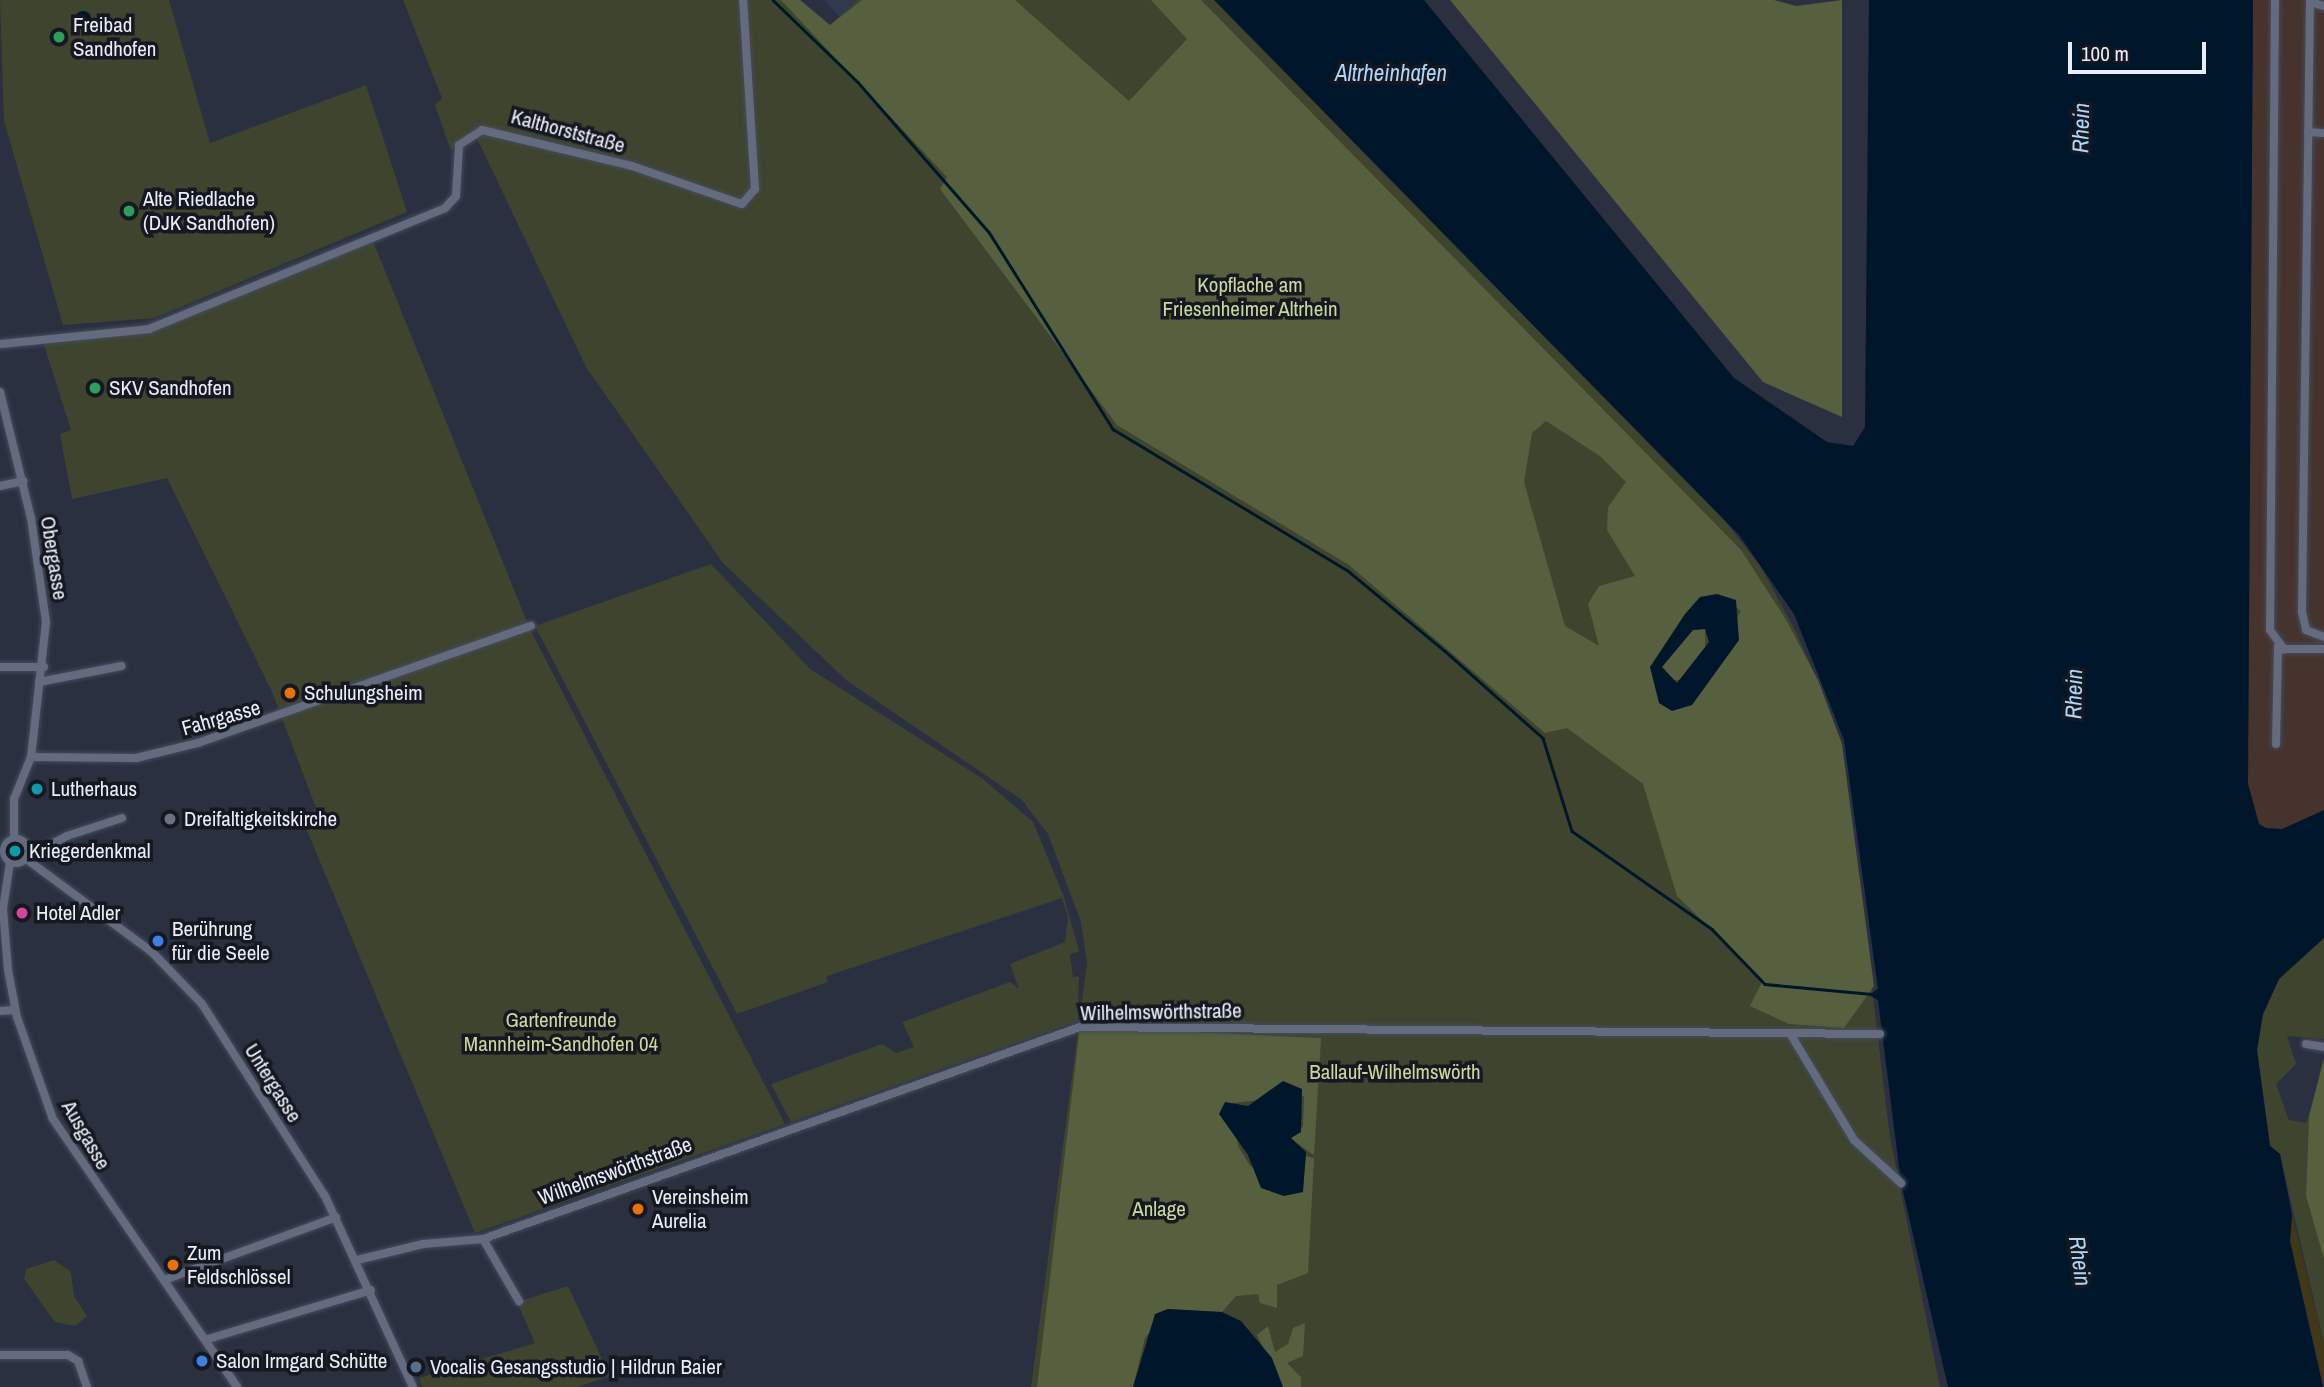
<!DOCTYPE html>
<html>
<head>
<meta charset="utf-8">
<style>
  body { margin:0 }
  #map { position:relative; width:2324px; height:1387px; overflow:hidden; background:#2a3040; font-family:"Archivo Narrow",sans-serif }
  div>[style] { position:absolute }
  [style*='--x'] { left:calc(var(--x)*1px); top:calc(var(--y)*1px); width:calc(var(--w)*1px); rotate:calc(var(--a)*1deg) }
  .built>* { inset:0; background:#31394e }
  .industrial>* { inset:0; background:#46332d }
  .green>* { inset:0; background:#3e442d }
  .forest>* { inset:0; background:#57603e }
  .sand>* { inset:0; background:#403817 }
  .water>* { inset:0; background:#00162a }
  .round { border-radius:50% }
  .stream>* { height:2.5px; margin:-1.25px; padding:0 1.25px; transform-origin:1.25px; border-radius:1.25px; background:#00162a }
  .roads { filter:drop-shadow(0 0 2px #454b59) drop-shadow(0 0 2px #454b59) }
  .minor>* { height:8px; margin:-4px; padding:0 4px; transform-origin:4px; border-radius:4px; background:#646b7e }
  .minor>.ring { margin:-4px; padding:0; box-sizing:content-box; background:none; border:8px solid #646b7e; border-radius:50% }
  .dots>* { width:19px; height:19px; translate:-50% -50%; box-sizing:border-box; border:4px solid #151820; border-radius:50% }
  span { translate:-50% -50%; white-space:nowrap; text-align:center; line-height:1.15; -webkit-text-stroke:7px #151820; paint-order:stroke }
  .poi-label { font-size:21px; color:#e8edf8 }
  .left { translate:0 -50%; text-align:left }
  .street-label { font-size:21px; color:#e8edf8 }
  .park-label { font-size:21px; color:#c9d99c }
  .water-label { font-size:23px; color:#add6f9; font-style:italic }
  .scale { position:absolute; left:2068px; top:42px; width:138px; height:32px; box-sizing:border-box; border:4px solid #e8edf8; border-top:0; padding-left:9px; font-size:21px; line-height:24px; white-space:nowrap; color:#e8edf8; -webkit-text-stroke:5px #151820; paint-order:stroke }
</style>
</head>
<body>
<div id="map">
  <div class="built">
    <div style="clip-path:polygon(824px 0,862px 0,842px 20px)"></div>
  </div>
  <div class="industrial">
    <div style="clip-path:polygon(2253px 0,2324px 0,2324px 938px,2259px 824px,2248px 784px)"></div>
  </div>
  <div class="green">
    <div style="clip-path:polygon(0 0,169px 0,210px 143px,366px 85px,407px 212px,155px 318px,63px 325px,4px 121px)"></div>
    <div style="clip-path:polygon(403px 0,792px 0,824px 31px,857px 0,1216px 0,1722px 517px,1761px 567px,1796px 632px,1822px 691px,1851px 817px,1890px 1137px,1940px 1387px,1031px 1387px,1087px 963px,1081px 922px,1048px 834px,1022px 800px,846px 680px,723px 563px,586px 367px,473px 130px,451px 151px,435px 105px,442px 98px)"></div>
    <div style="clip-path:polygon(373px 241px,530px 629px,785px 1124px,475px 1233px,303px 821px,316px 808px,273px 694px,167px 478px,72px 499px,60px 434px,71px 430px,44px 345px,148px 332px)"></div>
    <div style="clip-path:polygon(711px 564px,810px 669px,983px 779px,1033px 822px,1064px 897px,1079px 951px,1070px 954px,1073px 977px,1079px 976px,1078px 1021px,791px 1122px,771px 1084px,882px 1044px,896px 1053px,914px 1047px,902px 1022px,1010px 982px,1019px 989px,1010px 964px,1065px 942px,1068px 916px,1062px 898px,836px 973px,826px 977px,828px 982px,737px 1014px,535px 626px)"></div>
    <div style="clip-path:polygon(2324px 938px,2324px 1039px,2287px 1036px,2296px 1064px,2276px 1084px,2289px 1120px,2306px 1123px,2309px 1116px,2306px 1196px,2324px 1259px,2324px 1344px,2280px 1154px,2270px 1146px,2257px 1050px,2263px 1014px,2279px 979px)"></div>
    <div style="clip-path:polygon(54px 1260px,71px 1272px,74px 1296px,87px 1316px,76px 1326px,55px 1322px,24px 1279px,26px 1269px)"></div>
    <div style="clip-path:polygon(568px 1286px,610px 1376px,578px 1387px,422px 1387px,419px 1378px,535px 1343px,517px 1302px)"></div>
  </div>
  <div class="forest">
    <div style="clip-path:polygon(evenodd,781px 0,800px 0,830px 25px,862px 0,1015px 0,1129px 101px,1187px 39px,1151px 0,1201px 0,1741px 550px,1785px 618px,1818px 680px,1842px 744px,1874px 986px,1844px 1028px,1789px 1024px,1750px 1006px,1763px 980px,1677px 896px,1643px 784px,1567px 728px,1545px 733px,1349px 565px,1117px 425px,940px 189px,947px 177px,781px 0,1546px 421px,1600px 456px,1626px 482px,1608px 507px,1607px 530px,1635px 576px,1599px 586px,1588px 604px,1599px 646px,1565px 626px,1524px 482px,1532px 433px,1546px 421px,781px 0,1717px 594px,1741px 611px,1672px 711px,1650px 667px,1717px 594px)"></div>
    <div style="clip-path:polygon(1450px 0,1774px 0,1796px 6px,1842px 0,1842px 417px,1763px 382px)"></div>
    <div style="clip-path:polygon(1705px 629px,1705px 654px,1685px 680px,1669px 680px,1662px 667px,1673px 647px,1693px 630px)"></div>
    <div style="clip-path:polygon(1080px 1027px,1321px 1038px,1314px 1155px,1291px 1139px,1303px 1126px,1304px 1096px,1232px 1103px,1238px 1146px,1250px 1166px,1302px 1192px,1306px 1156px,1314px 1158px,1308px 1273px,1277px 1285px,1277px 1308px,1260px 1303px,1258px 1294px,1236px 1296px,1222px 1312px,1168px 1309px,1145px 1338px,1133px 1387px,1037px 1387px)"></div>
    <div style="clip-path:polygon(2324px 1058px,2324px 1259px,2306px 1196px,2309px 1116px)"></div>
    <div style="clip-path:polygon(1305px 1323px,1303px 1356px,1287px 1363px,1301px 1377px,1301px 1387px,1283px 1387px,1257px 1335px,1268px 1326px,1275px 1352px,1288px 1344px,1293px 1328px)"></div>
  </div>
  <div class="sand">
    <div style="clip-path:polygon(2292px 1215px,2324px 1344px,2324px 1387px,2290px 1241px)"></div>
  </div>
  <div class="water">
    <div style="clip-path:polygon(1214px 0,1424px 0,1734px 378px,1827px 442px,1853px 446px,1865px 427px,1869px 0,2253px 0,2248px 784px,2259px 824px,2266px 828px,2282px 829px,2324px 810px,2324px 938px,2279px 979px,2263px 1014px,2257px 1050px,2270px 1146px,2280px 1154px,2292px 1215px,2290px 1241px,2323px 1387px,1948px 1387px,1901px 1183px,1878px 1000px,1869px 995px,1878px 989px,1844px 740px,1794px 614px,1739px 535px)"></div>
    <div class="round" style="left:75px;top:11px;width:16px;height:16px"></div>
    <div style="clip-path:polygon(evenodd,1717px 594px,1736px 600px,1739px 640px,1692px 705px,1672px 711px,1659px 703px,1650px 667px,1685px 614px,1700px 597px,1717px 594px,1693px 630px,1705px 629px,1709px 642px,1677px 683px,1662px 667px,1693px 630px)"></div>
    <div style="clip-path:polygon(1283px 1081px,1302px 1089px,1301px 1132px,1291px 1138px,1306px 1152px,1303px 1192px,1284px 1196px,1261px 1188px,1248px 1155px,1219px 1114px,1225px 1102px,1248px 1106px)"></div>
    <div style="clip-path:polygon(1168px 1309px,1222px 1312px,1241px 1321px,1272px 1358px,1283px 1387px,1133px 1387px,1155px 1314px)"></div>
  </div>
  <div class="stream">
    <div style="--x:773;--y:0;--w:118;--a:44"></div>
    <div style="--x:858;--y:82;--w:199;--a:48.9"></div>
    <div style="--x:989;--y:232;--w:233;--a:57.8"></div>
    <div style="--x:1113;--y:429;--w:273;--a:31.1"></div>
    <div style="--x:1347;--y:570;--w:127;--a:39.6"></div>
    <div style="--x:1445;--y:651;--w:131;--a:41.6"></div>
    <div style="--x:1543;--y:738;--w:97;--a:72.7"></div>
    <div style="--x:1572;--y:831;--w:171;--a:35"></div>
    <div style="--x:1712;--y:929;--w:76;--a:46.1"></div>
    <div style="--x:1765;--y:984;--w:107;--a:5.3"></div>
  </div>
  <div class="roads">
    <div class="minor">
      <div style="--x:2275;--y:0;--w:630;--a:90.45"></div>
      <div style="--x:2270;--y:630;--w:24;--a:54"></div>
      <div style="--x:2284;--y:649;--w:40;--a:0"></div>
      <div style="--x:2310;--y:0;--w:612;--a:90.75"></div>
      <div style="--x:2302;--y:612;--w:18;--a:77"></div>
      <div style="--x:2306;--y:630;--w:19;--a:21"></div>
      <div style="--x:2310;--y:2;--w:15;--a:16"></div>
      <div style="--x:2308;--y:132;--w:16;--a:4"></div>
      <div style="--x:0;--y:344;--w:150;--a:-5.7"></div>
      <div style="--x:149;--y:329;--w:320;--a:-22.2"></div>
      <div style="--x:445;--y:208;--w:16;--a:-47"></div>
      <div style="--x:456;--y:196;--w:51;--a:-86.6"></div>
      <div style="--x:459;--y:145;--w:27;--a:-33"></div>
      <div style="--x:482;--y:130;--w:154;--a:13.5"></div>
      <div style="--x:632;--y:166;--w:116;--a:19.1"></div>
      <div style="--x:742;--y:204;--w:20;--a:-49"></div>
      <div style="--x:755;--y:189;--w:189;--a:-93.6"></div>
      <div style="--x:0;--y:392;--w:130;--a:76.2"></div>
      <div style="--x:31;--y:518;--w:105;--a:81.8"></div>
      <div style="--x:46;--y:622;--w:136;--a:96.3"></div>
      <div style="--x:31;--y:757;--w:45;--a:112"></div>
      <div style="--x:14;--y:799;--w:39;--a:90"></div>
      <div style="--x:0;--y:486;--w:24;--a:-12"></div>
      <div style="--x:0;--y:667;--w:44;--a:0"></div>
      <div style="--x:39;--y:682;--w:84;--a:-11"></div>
      <div style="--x:2276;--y:744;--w:98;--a:-88.8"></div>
      <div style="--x:31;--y:757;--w:105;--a:0.5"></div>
      <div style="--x:136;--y:758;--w:64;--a:-13.6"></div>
      <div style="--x:198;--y:743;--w:353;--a:-19.4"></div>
      <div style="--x:122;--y:818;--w:58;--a:161.9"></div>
      <div style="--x:67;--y:836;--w:47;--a:152.4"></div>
      <div style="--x:25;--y:858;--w:158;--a:36.5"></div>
      <div style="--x:152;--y:952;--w:72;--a:46.1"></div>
      <div style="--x:202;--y:1004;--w:228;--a:57.4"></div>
      <div style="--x:325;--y:1196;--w:210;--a:65.3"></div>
      <div class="ring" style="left:4px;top:839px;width:16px;height:16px"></div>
      <div style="--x:10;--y:862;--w:48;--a:98.5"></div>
      <div style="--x:3;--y:909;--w:61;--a:85.3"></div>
      <div style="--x:8;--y:970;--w:48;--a:79.2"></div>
      <div style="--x:17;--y:1017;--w:108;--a:70.6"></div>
      <div style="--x:53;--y:1119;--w:325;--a:55.5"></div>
      <div style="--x:0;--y:1011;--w:15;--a:-4"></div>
      <div style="--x:1791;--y:1035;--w:122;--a:59"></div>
      <div style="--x:1854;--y:1140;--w:64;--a:42.5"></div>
      <div style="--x:2306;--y:1044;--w:18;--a:9"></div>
      <div style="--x:483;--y:1239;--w:72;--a:59.9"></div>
      <div style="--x:357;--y:1260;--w:68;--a:-13.6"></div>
      <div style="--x:423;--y:1244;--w:60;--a:-4.8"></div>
      <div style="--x:483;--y:1239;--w:634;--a:-19.55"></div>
      <div style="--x:1080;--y:1027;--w:800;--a:0.5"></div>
      <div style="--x:167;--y:1279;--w:180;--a:-20.1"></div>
      <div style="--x:208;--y:1339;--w:170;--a:-16.7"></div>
      <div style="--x:0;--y:1355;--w:68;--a:0"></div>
      <div style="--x:68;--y:1355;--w:12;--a:31"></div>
      <div style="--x:78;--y:1361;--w:28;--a:71"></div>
    </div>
  </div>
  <div class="dots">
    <div style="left:59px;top:37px;background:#2e9e5b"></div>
    <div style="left:129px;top:211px;background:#2e9e5b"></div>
    <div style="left:95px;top:388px;background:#2e9e5b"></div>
    <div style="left:290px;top:693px;background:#e8710a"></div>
    <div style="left:37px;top:789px;background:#0f9aa8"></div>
    <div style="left:170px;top:819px;background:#6b7280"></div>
    <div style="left:15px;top:851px;background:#0f9aa8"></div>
    <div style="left:22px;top:913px;background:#d1479c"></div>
    <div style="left:158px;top:941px;background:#3f7fe0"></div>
    <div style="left:638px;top:1209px;background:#e8710a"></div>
    <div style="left:173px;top:1265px;background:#e8710a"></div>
    <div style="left:202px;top:1361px;background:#3f7fe0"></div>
    <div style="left:416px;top:1367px;background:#5c6f8a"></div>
  </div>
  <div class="poi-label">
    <span class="left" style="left:73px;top:37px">Freibad<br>Sandhofen</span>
    <span class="left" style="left:143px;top:211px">Alte Riedlache<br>(DJK Sandhofen)</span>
    <span class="left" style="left:109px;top:388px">SKV Sandhofen</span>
    <span class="left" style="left:304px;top:693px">Schulungsheim</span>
    <span class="left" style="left:51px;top:789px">Lutherhaus</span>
    <span class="left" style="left:184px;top:819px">Dreifaltigkeitskirche</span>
    <span class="left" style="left:29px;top:851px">Kriegerdenkmal</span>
    <span class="left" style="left:36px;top:913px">Hotel Adler</span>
    <span class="left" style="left:172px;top:941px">Berührung<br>für die Seele</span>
    <span class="left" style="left:652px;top:1209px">Vereinsheim<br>Aurelia</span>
    <span class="left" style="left:187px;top:1265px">Zum<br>Feldschlössel</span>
    <span class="left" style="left:216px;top:1361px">Salon Irmgard Schütte</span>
    <span class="left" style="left:430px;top:1367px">Vocalis Gesangsstudio | Hildrun Baier</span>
  </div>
  <div class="street-label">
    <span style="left:568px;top:131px;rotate:15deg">Kalthorststraße</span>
    <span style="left:54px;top:558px;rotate:81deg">Obergasse</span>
    <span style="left:221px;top:718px;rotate:-16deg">Fahrgasse</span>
    <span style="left:1161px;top:1012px;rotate:-1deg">Wilhelmswörthstraße</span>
    <span style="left:273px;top:1083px;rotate:58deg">Untergasse</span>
    <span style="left:86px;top:1135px;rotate:60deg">Ausgasse</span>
    <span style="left:615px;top:1171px;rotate:-20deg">Wilhelmswörthstraße</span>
  </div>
  <div class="park-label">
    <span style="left:1250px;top:297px">Kopflache am<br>Friesenheimer Altrhein</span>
    <span style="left:561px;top:1032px">Gartenfreunde<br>Mannheim-Sandhofen 04</span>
    <span style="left:1395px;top:1072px">Ballauf-Wilhelmswörth</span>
    <span style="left:1159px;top:1209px">Anlage</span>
  </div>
  <div class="water-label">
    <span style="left:1391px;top:73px">Altrheinhafen</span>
    <span style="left:2081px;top:128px;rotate:-89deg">Rhein</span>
    <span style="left:2074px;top:694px;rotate:-89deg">Rhein</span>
    <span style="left:2080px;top:1261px;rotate:82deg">Rhein</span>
  </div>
  <div class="scale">100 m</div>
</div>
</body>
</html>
